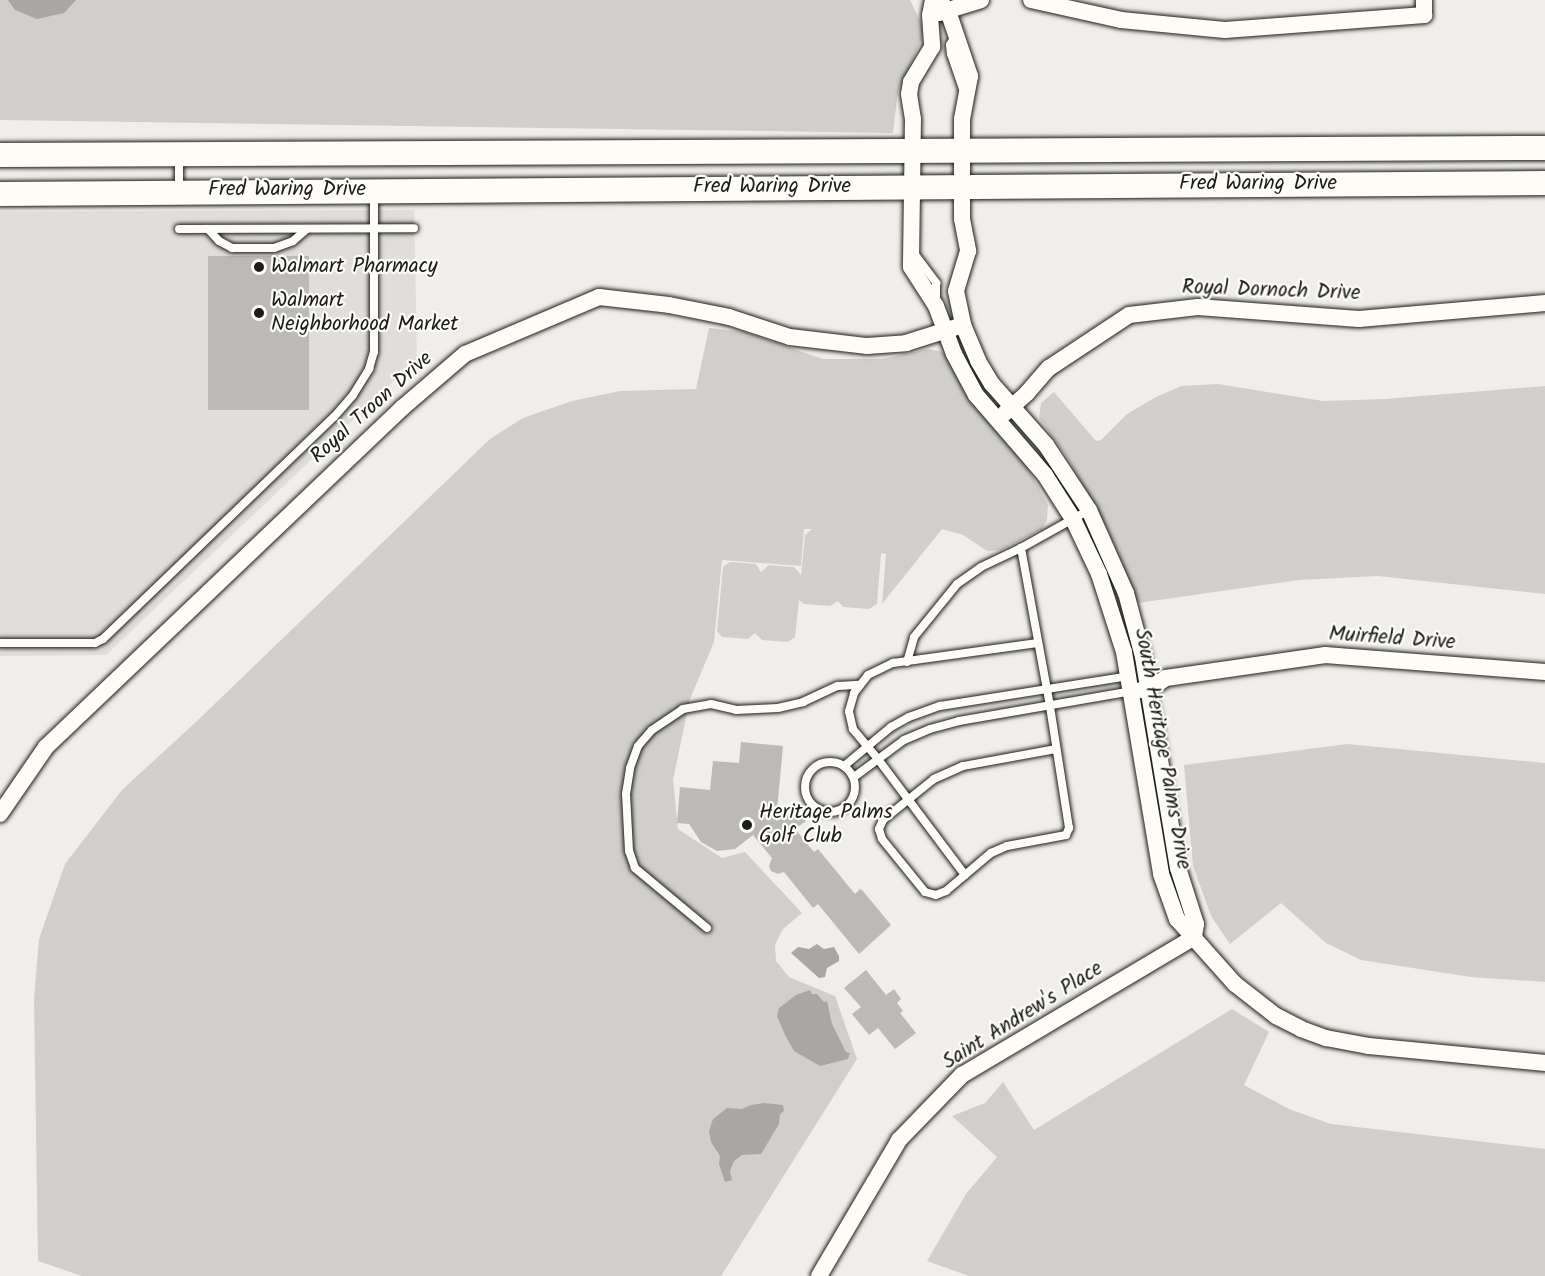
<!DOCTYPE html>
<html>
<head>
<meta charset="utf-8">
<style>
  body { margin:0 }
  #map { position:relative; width:1545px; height:1276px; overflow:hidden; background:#f0eeea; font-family:Kalam,sans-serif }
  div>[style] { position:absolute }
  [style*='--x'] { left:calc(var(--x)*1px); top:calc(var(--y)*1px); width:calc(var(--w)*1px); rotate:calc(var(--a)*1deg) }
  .built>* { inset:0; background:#e0deda }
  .green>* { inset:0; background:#d0cfcc }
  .water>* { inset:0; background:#a8a7a3 }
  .building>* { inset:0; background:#bbbab6; transform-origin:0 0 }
  .roads { filter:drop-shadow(0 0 2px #1c1c1c) drop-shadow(0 0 2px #1c1c1c) }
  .lane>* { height:8px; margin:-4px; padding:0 4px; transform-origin:4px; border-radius:4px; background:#fdfcf7 }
  .lane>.ring { margin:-4px; padding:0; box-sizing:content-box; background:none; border:8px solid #fdfcf7; border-radius:50% }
  .street>* { height:16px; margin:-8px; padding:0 8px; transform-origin:8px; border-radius:8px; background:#fdfcf7 }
  .secondary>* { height:24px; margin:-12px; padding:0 12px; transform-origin:12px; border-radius:12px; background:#fdfcf7 }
  .dots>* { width:16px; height:16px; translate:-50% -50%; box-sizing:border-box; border:3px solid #fdfcf7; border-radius:50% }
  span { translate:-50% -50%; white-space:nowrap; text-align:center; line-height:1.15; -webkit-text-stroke:4.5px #fdfcf7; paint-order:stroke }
  .street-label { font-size:21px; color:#1c1c1c }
  .poi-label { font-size:21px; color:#1c1c1c }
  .left { translate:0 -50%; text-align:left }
</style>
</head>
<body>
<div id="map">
  <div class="built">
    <div style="clip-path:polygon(414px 210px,417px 359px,106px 655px,0 656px,0 212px)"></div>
  </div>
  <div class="green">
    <div style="clip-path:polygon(0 0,910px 0,922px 25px,922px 39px,898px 91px,893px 133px,0 120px)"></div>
    <div style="clip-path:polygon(709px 328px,745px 332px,823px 359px,883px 359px,928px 349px,943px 352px,983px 416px,1023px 459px,1048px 505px,1047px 520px,1042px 529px,1001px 550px,987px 551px,963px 535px,942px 529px,882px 604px,886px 554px,881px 553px,877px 604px,869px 609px,843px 607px,838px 601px,830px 606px,804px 604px,799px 600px,795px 637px,788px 642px,762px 640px,755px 633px,748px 639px,722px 637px,717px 631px,723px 567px,730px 562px,756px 564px,761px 572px,769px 565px,794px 567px,801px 575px,805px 535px,812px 529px,804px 529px,801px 566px,722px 560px,714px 642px,690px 699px,673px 780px,678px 829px,722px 858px,745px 852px,802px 913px,783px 929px,775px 945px,776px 961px,789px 977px,835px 996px,857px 1059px,721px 1276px,82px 1276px,38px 1261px,34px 999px,39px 939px,65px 864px,122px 790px,198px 720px,490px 439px,523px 418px,572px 401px,620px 391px,696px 389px)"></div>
    <div style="clip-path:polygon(1218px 384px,1323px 401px,1385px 399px,1545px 386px,1545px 594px,1378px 576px,1299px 580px,1138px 603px,1110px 535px,1067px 457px,1039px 418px,1041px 403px,1054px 392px,1096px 441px,1101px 440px,1127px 414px,1156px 397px,1181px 386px)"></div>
    <div style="clip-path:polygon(1347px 744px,1545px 763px,1545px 982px,1471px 977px,1361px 960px,1326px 943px,1281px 903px,1230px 944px,1211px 916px,1193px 866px,1184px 765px)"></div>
    <div style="clip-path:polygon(1232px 1009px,1269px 1032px,1244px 1085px,1289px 1109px,1331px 1124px,1545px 1149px,1545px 1276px,969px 1276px,927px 1261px,966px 1194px,997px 1157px,952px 1116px,985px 1103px,1003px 1082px,1034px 1130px)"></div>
  </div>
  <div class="water">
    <div style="clip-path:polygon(8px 0,76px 0,64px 13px,37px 19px,15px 10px)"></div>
    <div style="clip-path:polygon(817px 944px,824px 949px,834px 947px,839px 956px,839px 961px,827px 968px,825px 977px,819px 978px,791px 953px,798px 947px,809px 949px)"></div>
    <div style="clip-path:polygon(810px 990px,812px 994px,817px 994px,824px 1002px,827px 1001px,832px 1024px,846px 1052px,850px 1053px,848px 1059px,820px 1066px,794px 1051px,785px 1035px,777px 1016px,779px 1008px,796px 995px)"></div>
    <div style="clip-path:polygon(764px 1103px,783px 1105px,784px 1111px,780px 1114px,779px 1124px,761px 1154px,742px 1155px,734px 1161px,730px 1171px,732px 1180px,725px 1182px,719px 1164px,720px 1156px,711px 1142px,709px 1131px,713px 1119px,727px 1108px,742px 1109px,751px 1105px)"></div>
  </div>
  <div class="building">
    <div style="left:309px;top:256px;width:154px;height:101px;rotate:90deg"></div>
    <div style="clip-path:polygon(741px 742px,783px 746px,776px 821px,794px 807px,806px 821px,795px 829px,814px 852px,818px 849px,855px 894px,860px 889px,863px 891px,891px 925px,859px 954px,818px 904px,813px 908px,784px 872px,778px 874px,771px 871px,769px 866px,772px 858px,753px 835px,735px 849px,717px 851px,701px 842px,689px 824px,677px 823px,680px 787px,710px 790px,713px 761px,739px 763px)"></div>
    <div style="clip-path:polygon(866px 970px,886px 995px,894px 989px,901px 999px,897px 1003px,903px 1011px,900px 1013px,916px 1033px,895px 1049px,878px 1028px,869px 1035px,852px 1014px,861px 1007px,844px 988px)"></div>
  </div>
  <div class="roads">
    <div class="lane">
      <div style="--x:955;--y:36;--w:10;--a:119"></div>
      <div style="--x:950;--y:45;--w:9;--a:84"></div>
      <div style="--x:951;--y:54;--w:39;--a:71"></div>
      <div style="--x:179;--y:191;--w:35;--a:-90"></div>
      <div style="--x:179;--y:229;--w:235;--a:-0.2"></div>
      <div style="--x:208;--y:229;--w:16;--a:47"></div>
      <div style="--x:219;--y:241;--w:15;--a:28"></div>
      <div style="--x:232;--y:248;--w:42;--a:0"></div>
      <div style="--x:274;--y:248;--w:20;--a:-20"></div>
      <div style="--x:293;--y:241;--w:18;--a:-41"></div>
      <div style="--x:913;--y:252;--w:39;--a:53"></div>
      <div style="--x:936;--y:283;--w:20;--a:90"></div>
      <div style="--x:0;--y:643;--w:95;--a:0"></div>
      <div style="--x:95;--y:643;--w:9;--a:-27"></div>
      <div style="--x:103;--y:639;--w:320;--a:-43.9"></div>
      <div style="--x:334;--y:417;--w:29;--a:-49"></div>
      <div style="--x:353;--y:395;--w:31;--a:-58"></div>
      <div style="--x:369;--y:369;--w:18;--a:-74"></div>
      <div style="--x:374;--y:352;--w:159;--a:-90"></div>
      <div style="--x:907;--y:662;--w:26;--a:-74"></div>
      <div style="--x:914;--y:637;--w:68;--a:-50.9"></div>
      <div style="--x:957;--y:584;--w:29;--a:-35"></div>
      <div style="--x:981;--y:567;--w:44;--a:-25.4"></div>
      <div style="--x:1056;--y:749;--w:95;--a:169.6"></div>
      <div style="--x:963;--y:766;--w:32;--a:156"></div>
      <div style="--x:934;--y:779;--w:65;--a:141.2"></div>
      <div style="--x:883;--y:820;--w:10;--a:114"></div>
      <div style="--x:879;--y:829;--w:10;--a:73"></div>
      <div style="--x:882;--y:839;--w:68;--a:50.9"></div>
      <div style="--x:925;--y:892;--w:11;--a:15"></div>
      <div style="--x:936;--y:895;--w:11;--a:-22"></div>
      <div style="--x:946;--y:891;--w:59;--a:-40.2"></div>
      <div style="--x:991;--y:853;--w:17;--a:-24"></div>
      <div style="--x:1007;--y:846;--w:60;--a:-10.6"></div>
      <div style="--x:1066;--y:835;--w:8;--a:-67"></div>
      <div style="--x:1069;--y:828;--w:123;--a:-98.9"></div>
      <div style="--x:1050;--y:706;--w:161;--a:-100.4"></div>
      <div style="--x:1021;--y:548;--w:78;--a:-29.2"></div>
      <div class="ring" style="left:805px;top:762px;width:42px;height:42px"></div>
      <div style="--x:844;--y:766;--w:61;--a:-39.7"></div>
      <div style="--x:891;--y:727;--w:21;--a:-29"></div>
      <div style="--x:909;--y:717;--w:33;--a:-20"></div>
      <div style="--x:940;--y:706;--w:191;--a:-9"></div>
      <div style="--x:854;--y:777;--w:62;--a:-36.5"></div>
      <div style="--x:904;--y:740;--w:28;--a:-23"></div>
      <div style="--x:930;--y:729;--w:30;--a:-15"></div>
      <div style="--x:959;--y:721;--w:176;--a:-9.8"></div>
      <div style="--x:965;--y:875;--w:145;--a:-126.9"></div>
      <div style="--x:878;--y:759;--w:39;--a:-130"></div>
      <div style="--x:853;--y:729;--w:18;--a:-103"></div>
      <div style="--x:849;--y:711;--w:19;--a:-74"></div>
      <div style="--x:854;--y:693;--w:23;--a:-52"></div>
      <div style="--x:868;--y:675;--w:28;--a:-26"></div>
      <div style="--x:893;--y:663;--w:146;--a:-7.9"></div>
      <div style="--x:707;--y:928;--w:94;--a:-140.2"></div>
      <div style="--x:635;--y:868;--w:18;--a:-109"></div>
      <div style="--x:629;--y:851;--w:57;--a:-93"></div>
      <div style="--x:626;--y:794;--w:26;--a:-81"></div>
      <div style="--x:630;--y:768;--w:23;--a:-70"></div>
      <div style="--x:638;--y:746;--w:21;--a:-49"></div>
      <div style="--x:652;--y:730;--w:37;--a:-34"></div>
      <div style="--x:683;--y:709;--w:28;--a:-10"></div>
      <div style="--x:711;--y:704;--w:26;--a:13"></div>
      <div style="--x:736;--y:710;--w:42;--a:-2.7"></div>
      <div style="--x:778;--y:708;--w:26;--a:-13"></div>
      <div style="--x:803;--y:702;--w:38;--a:-25"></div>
      <div style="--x:838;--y:686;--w:22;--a:-3"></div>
    </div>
    <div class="street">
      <div style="--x:933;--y:0;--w:15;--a:101"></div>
      <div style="--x:930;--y:15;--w:32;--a:86"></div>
      <div style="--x:932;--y:47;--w:41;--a:121"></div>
      <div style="--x:911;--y:82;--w:12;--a:99"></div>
      <div style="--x:909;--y:94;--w:25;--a:81"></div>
      <div style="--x:913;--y:119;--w:148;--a:90.8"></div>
      <div style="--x:911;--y:267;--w:46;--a:57.3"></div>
      <div style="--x:936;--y:306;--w:51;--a:69.4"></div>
      <div style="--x:954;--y:354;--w:47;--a:61.8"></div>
      <div style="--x:976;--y:395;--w:106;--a:49.2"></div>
      <div style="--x:1045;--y:475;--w:52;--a:57.5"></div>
      <div style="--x:1073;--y:519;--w:61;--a:64.7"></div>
      <div style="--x:1099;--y:574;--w:82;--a:72.2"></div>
      <div style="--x:1124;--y:652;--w:225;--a:80.5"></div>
      <div style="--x:1161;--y:874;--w:48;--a:70.4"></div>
      <div style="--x:1177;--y:919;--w:87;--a:48.3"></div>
      <div style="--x:1235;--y:984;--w:52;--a:38"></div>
      <div style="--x:1276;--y:1016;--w:28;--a:27"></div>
      <div style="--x:1301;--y:1029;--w:27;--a:20"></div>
      <div style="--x:1326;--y:1038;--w:44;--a:10.5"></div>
      <div style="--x:1369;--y:1046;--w:177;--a:5.5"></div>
      <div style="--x:939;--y:0;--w:14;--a:51"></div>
      <div style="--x:948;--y:11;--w:69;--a:71.3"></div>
      <div style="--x:970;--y:76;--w:44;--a:100.5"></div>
      <div style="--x:962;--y:119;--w:100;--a:90"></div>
      <div style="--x:962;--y:219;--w:33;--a:79"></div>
      <div style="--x:968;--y:251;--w:42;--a:106.7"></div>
      <div style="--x:956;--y:291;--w:35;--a:78"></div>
      <div style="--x:963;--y:325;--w:39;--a:67"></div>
      <div style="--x:978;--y:361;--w:27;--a:59"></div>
      <div style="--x:992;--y:384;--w:81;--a:48.5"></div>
      <div style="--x:1046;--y:445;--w:78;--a:56.5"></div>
      <div style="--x:1089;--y:510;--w:91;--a:66"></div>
      <div style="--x:1126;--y:593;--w:66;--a:75.1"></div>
      <div style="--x:1143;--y:657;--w:214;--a:80.6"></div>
      <div style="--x:1178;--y:868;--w:59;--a:72.2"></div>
      <div style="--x:1196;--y:924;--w:13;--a:99"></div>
      <div style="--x:1031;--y:0;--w:92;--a:12.5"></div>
      <div style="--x:1121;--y:20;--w:104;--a:5.5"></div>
      <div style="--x:1225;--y:30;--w:200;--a:-4.3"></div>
      <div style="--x:1424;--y:15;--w:15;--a:-90"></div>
      <div style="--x:939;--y:13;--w:44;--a:-17.2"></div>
      <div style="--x:1005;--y:413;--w:30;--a:-42"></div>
      <div style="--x:1027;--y:393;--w:33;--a:-49"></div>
      <div style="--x:1049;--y:368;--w:96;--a:-33.5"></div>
      <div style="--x:1129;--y:315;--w:69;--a:-6.6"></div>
      <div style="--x:1198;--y:307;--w:161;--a:4.3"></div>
      <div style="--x:1359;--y:319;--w:187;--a:-4.9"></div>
      <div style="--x:1141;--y:690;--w:9;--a:-6"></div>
      <div style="--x:1150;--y:689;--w:19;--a:-35"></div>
      <div style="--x:1166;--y:678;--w:161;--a:-8.2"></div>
      <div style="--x:1325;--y:655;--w:221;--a:4.4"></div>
      <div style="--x:0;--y:814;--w:81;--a:-55.5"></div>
      <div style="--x:46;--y:747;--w:492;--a:-43.6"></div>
      <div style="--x:402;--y:408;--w:83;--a:-40.6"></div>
      <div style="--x:465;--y:354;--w:146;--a:-23"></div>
      <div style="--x:599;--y:297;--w:70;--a:6.5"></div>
      <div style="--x:669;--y:305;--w:61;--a:11.3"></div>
      <div style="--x:729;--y:317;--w:64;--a:18.2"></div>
      <div style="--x:790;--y:337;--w:78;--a:6.7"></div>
      <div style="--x:867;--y:346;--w:39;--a:-4"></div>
      <div style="--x:906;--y:343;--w:60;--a:-17.5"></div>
      <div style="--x:819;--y:1276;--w:158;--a:-59.5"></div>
      <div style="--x:899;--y:1140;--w:91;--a:-45.9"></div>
      <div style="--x:962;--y:1075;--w:270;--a:-30.7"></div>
    </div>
    <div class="secondary">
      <div style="--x:0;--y:155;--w:1545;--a:-0.26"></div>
      <div style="--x:0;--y:194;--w:1545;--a:-0.41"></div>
    </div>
  </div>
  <div class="dots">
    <div style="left:259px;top:267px;background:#1c1c1c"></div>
    <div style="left:259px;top:313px;background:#1c1c1c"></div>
    <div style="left:747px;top:825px;background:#1c1c1c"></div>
  </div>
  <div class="street-label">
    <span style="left:1258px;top:184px">Fred Waring Drive</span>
    <span style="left:772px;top:187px">Fred Waring Drive</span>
    <span style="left:287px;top:190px">Fred Waring Drive</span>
    <span style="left:1271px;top:291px;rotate:2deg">Royal Dornoch Drive</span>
    <span style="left:372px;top:408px;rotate:-42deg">Royal Troon Drive</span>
    <span style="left:1392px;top:639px;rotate:4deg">Muirfield Drive</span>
    <span style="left:1162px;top:749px;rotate:80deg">South Heritage Palms Drive</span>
    <span style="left:1023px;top:1016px;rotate:-32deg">Saint Andrew's Place</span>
  </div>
  <div class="poi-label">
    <span class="left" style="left:271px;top:267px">Walmart Pharmacy</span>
    <span class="left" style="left:271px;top:313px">Walmart<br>Neighborhood Market</span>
    <span class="left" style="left:759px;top:825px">Heritage Palms<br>Golf Club</span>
  </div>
</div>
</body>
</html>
